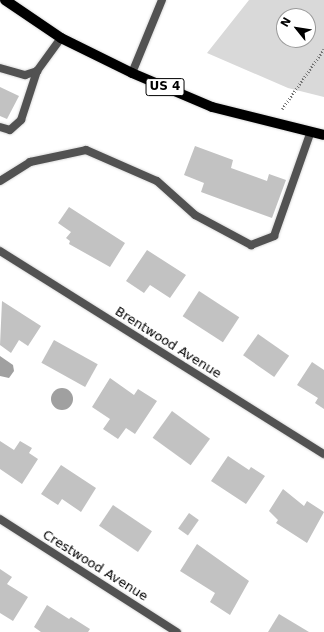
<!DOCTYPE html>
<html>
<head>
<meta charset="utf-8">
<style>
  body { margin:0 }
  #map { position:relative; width:324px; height:632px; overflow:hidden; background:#fff; font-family:"DejaVu Sans",sans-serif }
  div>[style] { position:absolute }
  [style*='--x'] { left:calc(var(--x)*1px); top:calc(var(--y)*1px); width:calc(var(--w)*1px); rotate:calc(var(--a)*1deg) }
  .green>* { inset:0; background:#d9d9d9 }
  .water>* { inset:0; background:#a0a0a0 }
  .round { border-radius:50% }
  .building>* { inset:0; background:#c2c2c2; transform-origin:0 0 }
  .path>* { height:2.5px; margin-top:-1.25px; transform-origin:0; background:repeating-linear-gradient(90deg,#747474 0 1px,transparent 0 3px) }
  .roads { filter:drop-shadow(0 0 1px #dbdbdb) drop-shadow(0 0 1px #dbdbdb) }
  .lane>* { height:8px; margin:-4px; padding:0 4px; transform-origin:4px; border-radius:4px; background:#525252 }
  .street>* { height:8px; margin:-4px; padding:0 4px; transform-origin:4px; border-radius:4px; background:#525252 }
  .primary>* { height:10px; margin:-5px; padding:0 5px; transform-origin:5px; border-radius:5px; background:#000 }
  span { translate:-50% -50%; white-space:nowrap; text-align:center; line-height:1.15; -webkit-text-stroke:3.5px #fff; paint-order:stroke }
  .shield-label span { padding:1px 3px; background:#fff; border:1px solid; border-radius:3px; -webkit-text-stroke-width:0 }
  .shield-label { font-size:12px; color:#000; font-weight:700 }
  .street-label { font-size:13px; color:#000 }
  .north { position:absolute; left:276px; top:8px; width:40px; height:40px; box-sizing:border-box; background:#fff; border:1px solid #999; border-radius:50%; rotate:300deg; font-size:11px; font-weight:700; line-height:16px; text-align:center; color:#000 }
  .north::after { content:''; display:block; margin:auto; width:14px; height:18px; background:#000; clip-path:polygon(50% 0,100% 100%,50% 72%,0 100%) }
</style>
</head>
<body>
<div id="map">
  <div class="green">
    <div style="clip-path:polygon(evenodd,249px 0,324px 0,324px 97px,288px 88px,207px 53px,249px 0,284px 16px,308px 16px,308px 40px,284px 40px,284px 16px)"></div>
  </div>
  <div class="water">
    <div style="clip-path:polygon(0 356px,13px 365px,14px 371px,9px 378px,0 376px)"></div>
    <div class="round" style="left:51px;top:388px;width:22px;height:22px"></div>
  </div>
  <div class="building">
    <div style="clip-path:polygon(0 87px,19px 96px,7px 119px,0 116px)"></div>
    <div style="clip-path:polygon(195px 146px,233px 160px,231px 168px,267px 181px,269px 174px,286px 180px,272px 218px,201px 192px,204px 183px,184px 175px)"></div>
    <div style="clip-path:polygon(69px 207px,125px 243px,110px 267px,69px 244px,70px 241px,66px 238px,71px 232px,58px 223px)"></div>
    <div style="clip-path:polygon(147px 250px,186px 275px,170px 298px,150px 285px,144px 293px,126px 281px)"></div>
    <div style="left:199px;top:291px;width:48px;height:30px;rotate:33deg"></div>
    <div style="clip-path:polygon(2px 301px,41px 326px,28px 346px,19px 340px,11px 353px,0 345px)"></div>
    <div style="left:258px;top:334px;width:38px;height:26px;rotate:35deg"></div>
    <div style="left:54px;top:340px;width:50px;height:26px;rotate:29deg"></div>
    <div style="clip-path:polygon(312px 362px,324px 370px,324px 409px,315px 403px,318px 398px,297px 385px)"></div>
    <div style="clip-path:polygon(110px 378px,134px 395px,138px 389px,157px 401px,135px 434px,126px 428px,118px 439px,103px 429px,110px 419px,92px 407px)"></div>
    <div style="left:172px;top:411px;width:47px;height:33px;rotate:36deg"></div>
    <div style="clip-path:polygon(0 441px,14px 450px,20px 441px,32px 448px,29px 453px,38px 459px,22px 484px,0 469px)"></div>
    <div style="clip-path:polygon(228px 456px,249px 470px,251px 467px,265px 476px,246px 504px,211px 481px)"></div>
    <div style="clip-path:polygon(61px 465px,96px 488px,81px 512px,62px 499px,58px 505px,41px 494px)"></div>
    <div style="clip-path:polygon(283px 489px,304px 506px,307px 501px,324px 512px,307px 543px,276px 523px,278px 520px,269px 511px)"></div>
    <div style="left:113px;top:505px;width:47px;height:25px;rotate:34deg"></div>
    <div style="left:189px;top:513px;width:12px;height:19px;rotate:35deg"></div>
    <div style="clip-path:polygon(197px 544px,249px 581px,230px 615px,210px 602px,215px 593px,180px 571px)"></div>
    <div style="clip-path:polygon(0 569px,12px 577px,7px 584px,28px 597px,13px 621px,0 613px)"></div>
    <div style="clip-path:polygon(47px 605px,69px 619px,71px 617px,90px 629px,88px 632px,41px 632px,34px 627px)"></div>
    <div style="clip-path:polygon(279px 614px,309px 632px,268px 632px)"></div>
  </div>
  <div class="path">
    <div style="--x:282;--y:109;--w:73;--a:-55"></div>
  </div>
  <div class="roads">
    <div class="lane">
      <div style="--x:0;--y:68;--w:26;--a:16"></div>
      <div style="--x:25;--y:75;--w:13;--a:-18"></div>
      <div style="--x:37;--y:71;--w:41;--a:-54"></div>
      <div style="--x:132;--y:73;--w:79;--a:-67.7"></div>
      <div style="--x:0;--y:127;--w:10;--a:17"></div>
      <div style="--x:10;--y:130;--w:15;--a:-42"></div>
      <div style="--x:21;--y:120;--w:52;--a:-71.9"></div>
      <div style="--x:0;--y:181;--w:36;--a:-32"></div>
      <div style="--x:30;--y:162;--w:57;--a:-12.1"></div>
      <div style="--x:86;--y:150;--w:77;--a:23.6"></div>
      <div style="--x:157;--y:181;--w:51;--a:41.8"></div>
      <div style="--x:195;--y:215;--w:64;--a:28.2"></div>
      <div style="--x:251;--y:245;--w:25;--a:-21"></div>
      <div style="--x:274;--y:236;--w:111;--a:-70.6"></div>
    </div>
    <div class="street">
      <div style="--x:0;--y:251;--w:382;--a:32.1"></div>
      <div style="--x:0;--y:519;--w:210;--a:32.6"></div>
    </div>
    <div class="primary">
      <div style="--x:5;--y:0;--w:68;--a:34.2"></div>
      <div style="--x:61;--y:38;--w:79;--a:26.2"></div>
      <div style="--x:132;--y:73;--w:87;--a:23"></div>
      <div style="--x:212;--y:107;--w:115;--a:14"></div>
    </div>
  </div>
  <div class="shield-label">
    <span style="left:165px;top:87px">US 4</span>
  </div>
  <div class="street-label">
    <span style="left:168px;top:343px;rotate:32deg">Brentwood Avenue</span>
    <span style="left:95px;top:566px;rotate:32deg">Crestwood Avenue</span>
  </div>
  <div class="north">N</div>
</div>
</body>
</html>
